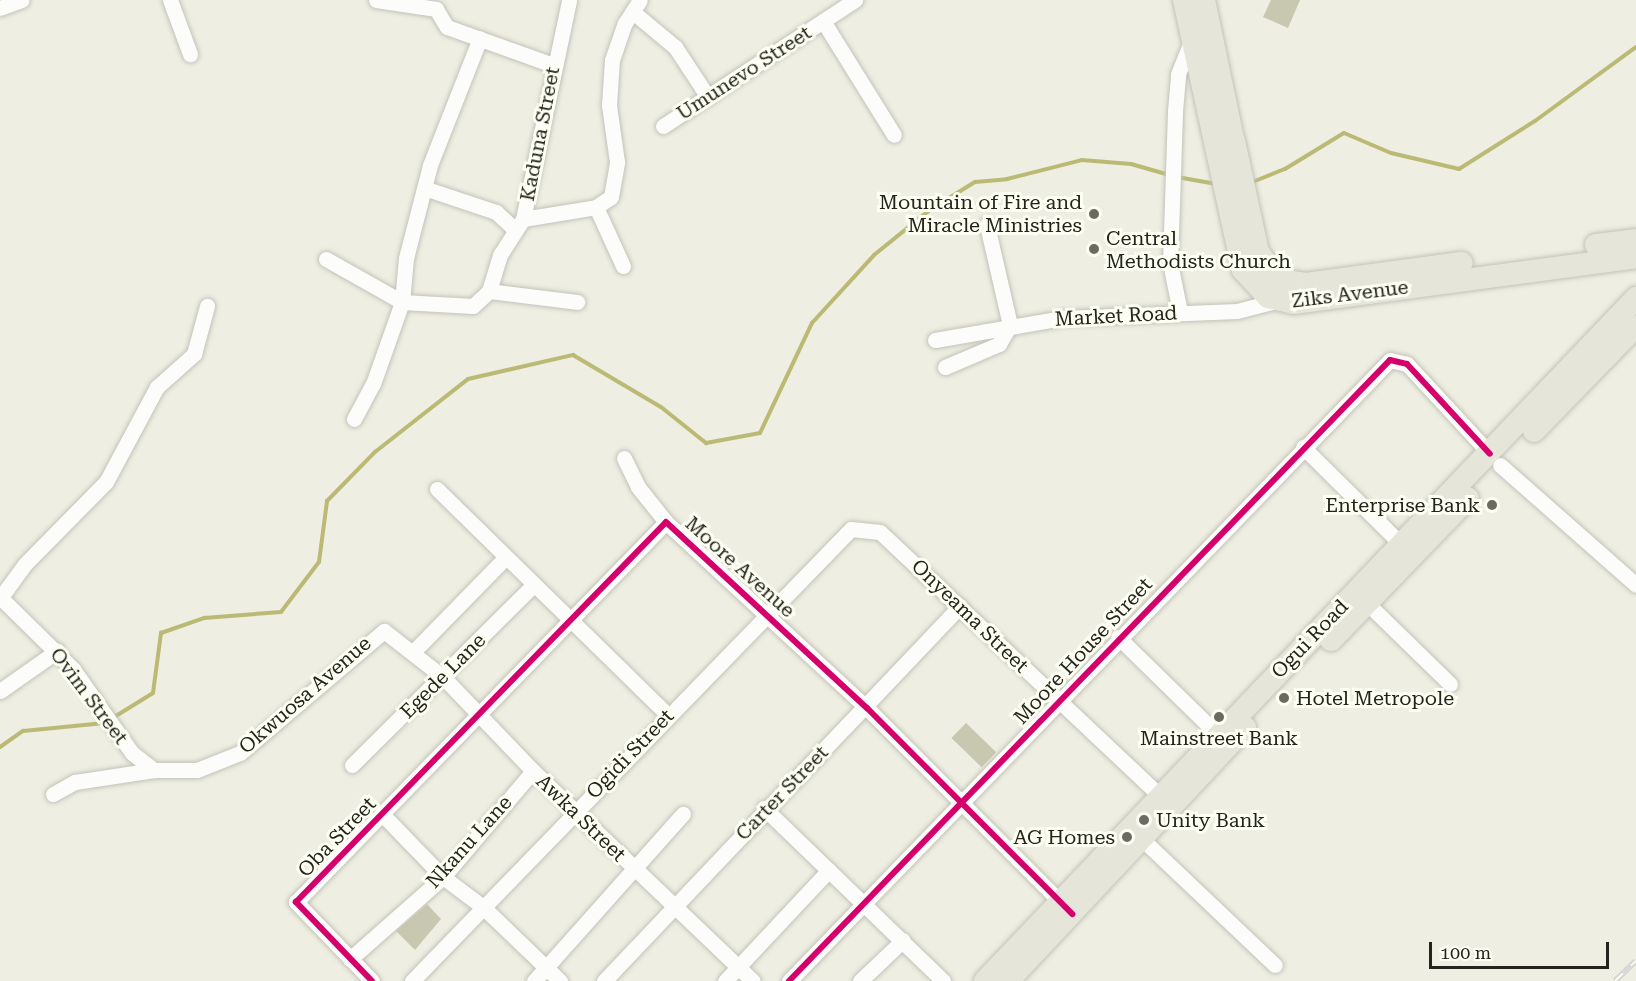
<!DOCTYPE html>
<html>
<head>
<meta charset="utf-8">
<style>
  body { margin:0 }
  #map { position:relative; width:1636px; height:981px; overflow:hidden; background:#eeeee2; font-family:"Roboto Serif",serif }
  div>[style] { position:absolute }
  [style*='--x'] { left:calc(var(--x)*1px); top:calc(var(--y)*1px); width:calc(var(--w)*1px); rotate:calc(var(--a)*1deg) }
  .stream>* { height:4px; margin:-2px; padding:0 2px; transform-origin:2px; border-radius:2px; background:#bbba75 }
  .building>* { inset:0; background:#c8c8b1; transform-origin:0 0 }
  .roads { filter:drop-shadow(0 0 2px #c3c3ba) drop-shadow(0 0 2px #c3c3ba) }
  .street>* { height:15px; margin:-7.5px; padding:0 7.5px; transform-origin:7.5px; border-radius:7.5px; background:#fcfcfb }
  .primary>* { height:22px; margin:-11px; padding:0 11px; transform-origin:11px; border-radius:11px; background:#e6e5da }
  .rail>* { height:6px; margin-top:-3px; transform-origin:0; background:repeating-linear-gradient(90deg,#fefff3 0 11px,#d6d6d3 0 22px); box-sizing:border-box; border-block:2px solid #d6d6d3 }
  .cycleway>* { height:6px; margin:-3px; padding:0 3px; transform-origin:3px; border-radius:3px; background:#d6006c }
  .dots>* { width:16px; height:16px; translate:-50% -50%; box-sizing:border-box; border:3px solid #fefff3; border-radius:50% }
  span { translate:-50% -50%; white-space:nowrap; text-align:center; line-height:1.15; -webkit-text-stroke:6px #fefff3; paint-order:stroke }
  .street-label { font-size:20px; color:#24241c }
  .poi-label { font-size:20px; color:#24241c }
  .right { translate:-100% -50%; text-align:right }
  .left { translate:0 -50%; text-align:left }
  .scale { position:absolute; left:1429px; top:942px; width:180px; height:27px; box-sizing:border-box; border:3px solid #24241c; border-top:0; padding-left:8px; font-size:18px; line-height:21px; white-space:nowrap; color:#24241c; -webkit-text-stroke:4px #fefff3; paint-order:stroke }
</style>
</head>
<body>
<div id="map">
  <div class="stream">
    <div style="--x:1177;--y:177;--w:40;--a:10"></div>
    <div style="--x:1250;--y:183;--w:38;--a:-22"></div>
    <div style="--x:1285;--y:169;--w:69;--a:-31.4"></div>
    <div style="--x:1344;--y:133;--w:51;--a:23.1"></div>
    <div style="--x:1391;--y:153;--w:70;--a:13.2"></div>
    <div style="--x:1459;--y:169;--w:90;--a:-32.3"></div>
    <div style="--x:1535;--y:121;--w:125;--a:-36.2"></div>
    <div style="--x:111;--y:719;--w:49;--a:-31.8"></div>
    <div style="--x:153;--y:693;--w:61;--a:-82.4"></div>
    <div style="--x:161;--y:633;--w:46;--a:-19.2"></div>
    <div style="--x:204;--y:618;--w:77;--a:-4.5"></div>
    <div style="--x:281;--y:612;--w:63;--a:-52.8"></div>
    <div style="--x:319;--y:562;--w:62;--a:-82.5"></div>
    <div style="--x:327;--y:501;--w:69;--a:-45.6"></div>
    <div style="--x:375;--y:452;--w:118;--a:-38.1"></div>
    <div style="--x:468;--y:379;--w:108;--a:-12.9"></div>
    <div style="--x:573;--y:355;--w:102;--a:30.6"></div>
    <div style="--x:661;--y:407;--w:58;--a:38.7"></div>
    <div style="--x:706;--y:443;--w:55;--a:-10.5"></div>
    <div style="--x:760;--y:433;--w:122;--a:-64.7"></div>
    <div style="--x:812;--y:323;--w:92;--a:-47.6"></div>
    <div style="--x:874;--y:255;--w:73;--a:-38.9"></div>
    <div style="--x:931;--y:209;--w:52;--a:-31.5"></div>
    <div style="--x:975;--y:182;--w:32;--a:-5"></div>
    <div style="--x:1007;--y:179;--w:77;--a:-14.2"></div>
    <div style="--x:1082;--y:160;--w:49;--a:4.7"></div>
    <div style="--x:1131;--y:164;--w:40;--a:16"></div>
    <div style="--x:0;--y:747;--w:28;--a:-35"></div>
    <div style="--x:23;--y:731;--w:82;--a:-5.6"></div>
  </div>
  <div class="building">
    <div style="clip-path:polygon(1271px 0,1300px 0,1288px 28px,1263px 17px)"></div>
    <div style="left:966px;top:723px;width:42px;height:21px;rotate:44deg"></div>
    <div style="clip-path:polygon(427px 904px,441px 919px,415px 950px,396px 931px)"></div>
  </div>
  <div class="roads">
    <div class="street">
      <div style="--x:170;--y:0;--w:58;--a:69.7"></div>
      <div style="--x:376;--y:0;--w:61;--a:8.5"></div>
      <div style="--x:436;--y:9;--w:21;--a:59"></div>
      <div style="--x:447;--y:27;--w:113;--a:19.7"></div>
      <div style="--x:0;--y:8;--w:23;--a:-20"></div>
      <div style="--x:633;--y:12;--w:55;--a:39.8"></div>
      <div style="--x:675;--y:47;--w:60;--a:56.6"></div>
      <div style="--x:823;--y:21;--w:134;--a:58.1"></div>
      <div style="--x:663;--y:126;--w:230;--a:-33.3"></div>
      <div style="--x:427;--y:189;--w:73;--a:18.4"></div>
      <div style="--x:496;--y:212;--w:25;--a:43"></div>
      <div style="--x:596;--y:207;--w:65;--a:65.4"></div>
      <div style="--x:523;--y:219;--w:74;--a:-9.3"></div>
      <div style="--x:596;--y:207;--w:18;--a:-34"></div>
      <div style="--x:611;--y:197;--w:36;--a:-80"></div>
      <div style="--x:617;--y:162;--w:58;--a:-98"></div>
      <div style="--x:609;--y:105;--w:45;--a:-86.2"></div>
      <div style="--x:612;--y:60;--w:39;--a:-71"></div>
      <div style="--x:625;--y:23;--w:27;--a:-57"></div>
      <div style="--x:326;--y:259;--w:87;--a:29.5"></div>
      <div style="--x:402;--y:302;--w:44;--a:-84.8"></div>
      <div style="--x:406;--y:258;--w:96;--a:-75.5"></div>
      <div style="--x:430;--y:165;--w:136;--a:-68.5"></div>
      <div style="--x:489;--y:291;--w:89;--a:7.1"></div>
      <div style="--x:1180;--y:312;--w:50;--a:-101.5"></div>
      <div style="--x:1170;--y:263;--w:152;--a:-88.1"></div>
      <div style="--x:1175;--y:111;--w:37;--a:-85"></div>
      <div style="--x:1178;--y:74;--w:35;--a:-68"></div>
      <div style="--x:935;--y:340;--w:130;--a:-9.8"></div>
      <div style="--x:1063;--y:318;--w:174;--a:-2.3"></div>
      <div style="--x:1237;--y:311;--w:40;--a:-14.4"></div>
      <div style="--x:1276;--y:301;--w:6;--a:-59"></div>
      <div style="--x:945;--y:367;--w:59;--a:-23.1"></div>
      <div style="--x:999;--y:344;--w:22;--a:-60"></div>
      <div style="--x:1010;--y:325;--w:103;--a:-103"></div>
      <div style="--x:354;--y:419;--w:40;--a:-62"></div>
      <div style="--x:373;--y:384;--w:87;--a:-70.5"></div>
      <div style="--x:402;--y:302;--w:71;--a:3.2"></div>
      <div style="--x:473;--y:306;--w:22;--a:-43"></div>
      <div style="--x:489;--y:291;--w:38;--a:-73"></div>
      <div style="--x:500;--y:255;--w:43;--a:-57.4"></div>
      <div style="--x:523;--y:219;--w:224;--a:-78.1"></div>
      <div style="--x:1303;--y:447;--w:138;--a:44.7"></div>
      <div style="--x:624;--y:458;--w:32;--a:64"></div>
      <div style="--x:638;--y:487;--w:45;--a:51.3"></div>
      <div style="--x:1500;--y:465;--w:181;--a:41.4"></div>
      <div style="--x:437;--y:489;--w:323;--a:44.4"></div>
      <div style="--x:0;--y:597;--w:103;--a:44.6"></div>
      <div style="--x:73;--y:669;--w:103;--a:54.9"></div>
      <div style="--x:132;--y:753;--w:28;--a:38"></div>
      <div style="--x:1;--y:597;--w:41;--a:-54"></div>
      <div style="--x:25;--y:564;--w:115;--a:-45.4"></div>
      <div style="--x:106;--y:482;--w:108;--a:-61.8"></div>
      <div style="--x:157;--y:387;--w:50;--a:-41.7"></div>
      <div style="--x:194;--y:354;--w:50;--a:-74.8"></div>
      <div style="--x:1367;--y:603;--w:116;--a:44.3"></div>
      <div style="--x:1118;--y:637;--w:140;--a:44.4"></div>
      <div style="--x:414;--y:651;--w:129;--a:-45.6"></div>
      <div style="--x:0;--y:691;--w:70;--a:-35.1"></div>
      <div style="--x:352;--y:765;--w:255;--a:-44.8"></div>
      <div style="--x:53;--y:794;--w:25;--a:-29"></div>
      <div style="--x:75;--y:782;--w:80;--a:-8.6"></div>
      <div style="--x:154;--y:770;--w:43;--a:0"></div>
      <div style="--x:197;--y:770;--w:46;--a:-21.6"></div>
      <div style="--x:240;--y:753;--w:189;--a:-40.3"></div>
      <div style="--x:384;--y:631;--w:75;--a:37.9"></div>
      <div style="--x:443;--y:677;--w:130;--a:46.2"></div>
      <div style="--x:533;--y:771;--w:304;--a:43.7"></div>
      <div style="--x:764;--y:808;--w:249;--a:44"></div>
      <div style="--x:382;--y:814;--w:88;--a:45.9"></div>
      <div style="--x:443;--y:877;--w:50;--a:36.9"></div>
      <div style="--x:483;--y:907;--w:107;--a:43.9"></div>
      <div style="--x:1142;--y:839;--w:183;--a:43.5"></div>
      <div style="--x:350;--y:959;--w:124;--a:-41.4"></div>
      <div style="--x:443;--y:877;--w:139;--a:-49.7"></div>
      <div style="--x:372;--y:981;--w:110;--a:-133.9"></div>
      <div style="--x:296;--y:902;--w:530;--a:-45.76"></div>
      <div style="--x:666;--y:522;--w:274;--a:42.8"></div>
      <div style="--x:867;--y:708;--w:282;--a:45.1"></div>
      <div style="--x:412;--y:981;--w:630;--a:-45.84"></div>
      <div style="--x:851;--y:529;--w:29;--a:6"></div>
      <div style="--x:880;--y:532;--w:385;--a:43.3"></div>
      <div style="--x:534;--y:981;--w:224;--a:-48.3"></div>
      <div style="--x:604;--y:981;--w:517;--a:-46.49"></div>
      <div style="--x:725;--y:981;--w:152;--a:-46.9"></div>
      <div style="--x:789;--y:981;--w:864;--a:-45.94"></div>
      <div style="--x:1390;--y:360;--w:17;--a:13"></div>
      <div style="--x:1407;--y:364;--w:122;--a:47.3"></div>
      <div style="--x:860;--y:981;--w:59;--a:-43.6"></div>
    </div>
    <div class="primary">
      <div style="--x:1184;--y:0;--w:276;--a:77.7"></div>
      <div style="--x:1243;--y:270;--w:37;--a:47"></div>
      <div style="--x:1268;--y:297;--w:26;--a:13"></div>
      <div style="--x:1293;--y:303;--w:346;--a:-7.6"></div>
      <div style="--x:1204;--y:0;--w:142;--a:78.2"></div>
      <div style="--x:1234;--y:141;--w:114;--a:77.8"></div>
      <div style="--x:1258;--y:252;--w:34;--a:54"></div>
      <div style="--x:1278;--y:280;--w:28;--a:8"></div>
      <div style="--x:1306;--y:284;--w:157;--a:-7.7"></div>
      <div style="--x:1596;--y:245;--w:40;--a:-7.1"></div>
      <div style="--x:1534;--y:431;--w:146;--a:-45.8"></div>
      <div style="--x:1331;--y:640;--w:197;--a:-46"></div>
      <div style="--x:985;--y:981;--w:944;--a:-46.37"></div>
      <div style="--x:1008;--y:981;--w:347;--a:-46.9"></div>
    </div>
  </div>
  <div class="rail">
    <div style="--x:1615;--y:981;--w:29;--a:-44"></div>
  </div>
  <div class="cycleway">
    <div style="--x:372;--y:981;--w:110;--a:-133.9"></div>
    <div style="--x:296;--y:902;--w:530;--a:-45.76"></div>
    <div style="--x:666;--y:522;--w:274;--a:42.8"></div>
    <div style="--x:867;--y:708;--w:291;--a:45.1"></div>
    <div style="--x:789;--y:981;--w:864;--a:-45.94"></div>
    <div style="--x:1390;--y:360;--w:17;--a:13"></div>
    <div style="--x:1407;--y:364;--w:122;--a:47.3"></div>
  </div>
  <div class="dots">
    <div style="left:1094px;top:214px;background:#6b6b61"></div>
    <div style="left:1094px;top:249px;background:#6b6b61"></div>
    <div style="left:1492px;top:505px;background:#6b6b61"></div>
    <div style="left:1284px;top:698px;background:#6b6b61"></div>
    <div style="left:1219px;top:717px;background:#6b6b61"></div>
    <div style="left:1144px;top:820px;background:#6b6b61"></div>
    <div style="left:1127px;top:837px;background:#6b6b61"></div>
  </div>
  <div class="street-label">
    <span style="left:744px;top:73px;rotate:-33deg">Umunevo Street</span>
    <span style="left:540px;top:134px;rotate:-79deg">Kaduna Street</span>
    <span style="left:1350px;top:294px;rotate:-7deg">Ziks Avenue</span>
    <span style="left:1116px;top:316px;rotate:-3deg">Market Road</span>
    <span style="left:740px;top:567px;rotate:42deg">Moore Avenue</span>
    <span style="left:970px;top:616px;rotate:44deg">Onyeama Street</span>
    <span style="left:1310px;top:639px;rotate:-46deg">Ogui Road</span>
    <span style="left:1083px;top:651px;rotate:-47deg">Moore House Street</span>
    <span style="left:443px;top:676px;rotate:-45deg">Egede Lane</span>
    <span style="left:305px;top:695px;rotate:-41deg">Okwuosa Avenue</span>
    <span style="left:89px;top:696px;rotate:53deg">Ovim Street</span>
    <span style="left:630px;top:754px;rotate:-46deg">Ogidi Street</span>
    <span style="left:782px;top:793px;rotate:-46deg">Carter Street</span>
    <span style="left:581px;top:818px;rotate:44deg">Awka Street</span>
    <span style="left:337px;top:837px;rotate:-46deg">Oba Street</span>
    <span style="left:469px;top:842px;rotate:-48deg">Nkanu Lane</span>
  </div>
  <div class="poi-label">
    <span class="right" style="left:1082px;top:214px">Mountain of Fire and<br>Miracle Ministries</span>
    <span class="left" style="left:1106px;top:250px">Central<br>Methodists Church</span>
    <span class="right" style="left:1480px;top:505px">Enterprise Bank</span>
    <span class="left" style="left:1296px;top:698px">Hotel Metropole</span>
    <span style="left:1219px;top:738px">Mainstreet Bank</span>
    <span class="left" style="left:1156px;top:820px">Unity Bank</span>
    <span class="right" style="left:1115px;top:837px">AG Homes</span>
  </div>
  <div class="scale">100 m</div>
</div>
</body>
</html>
